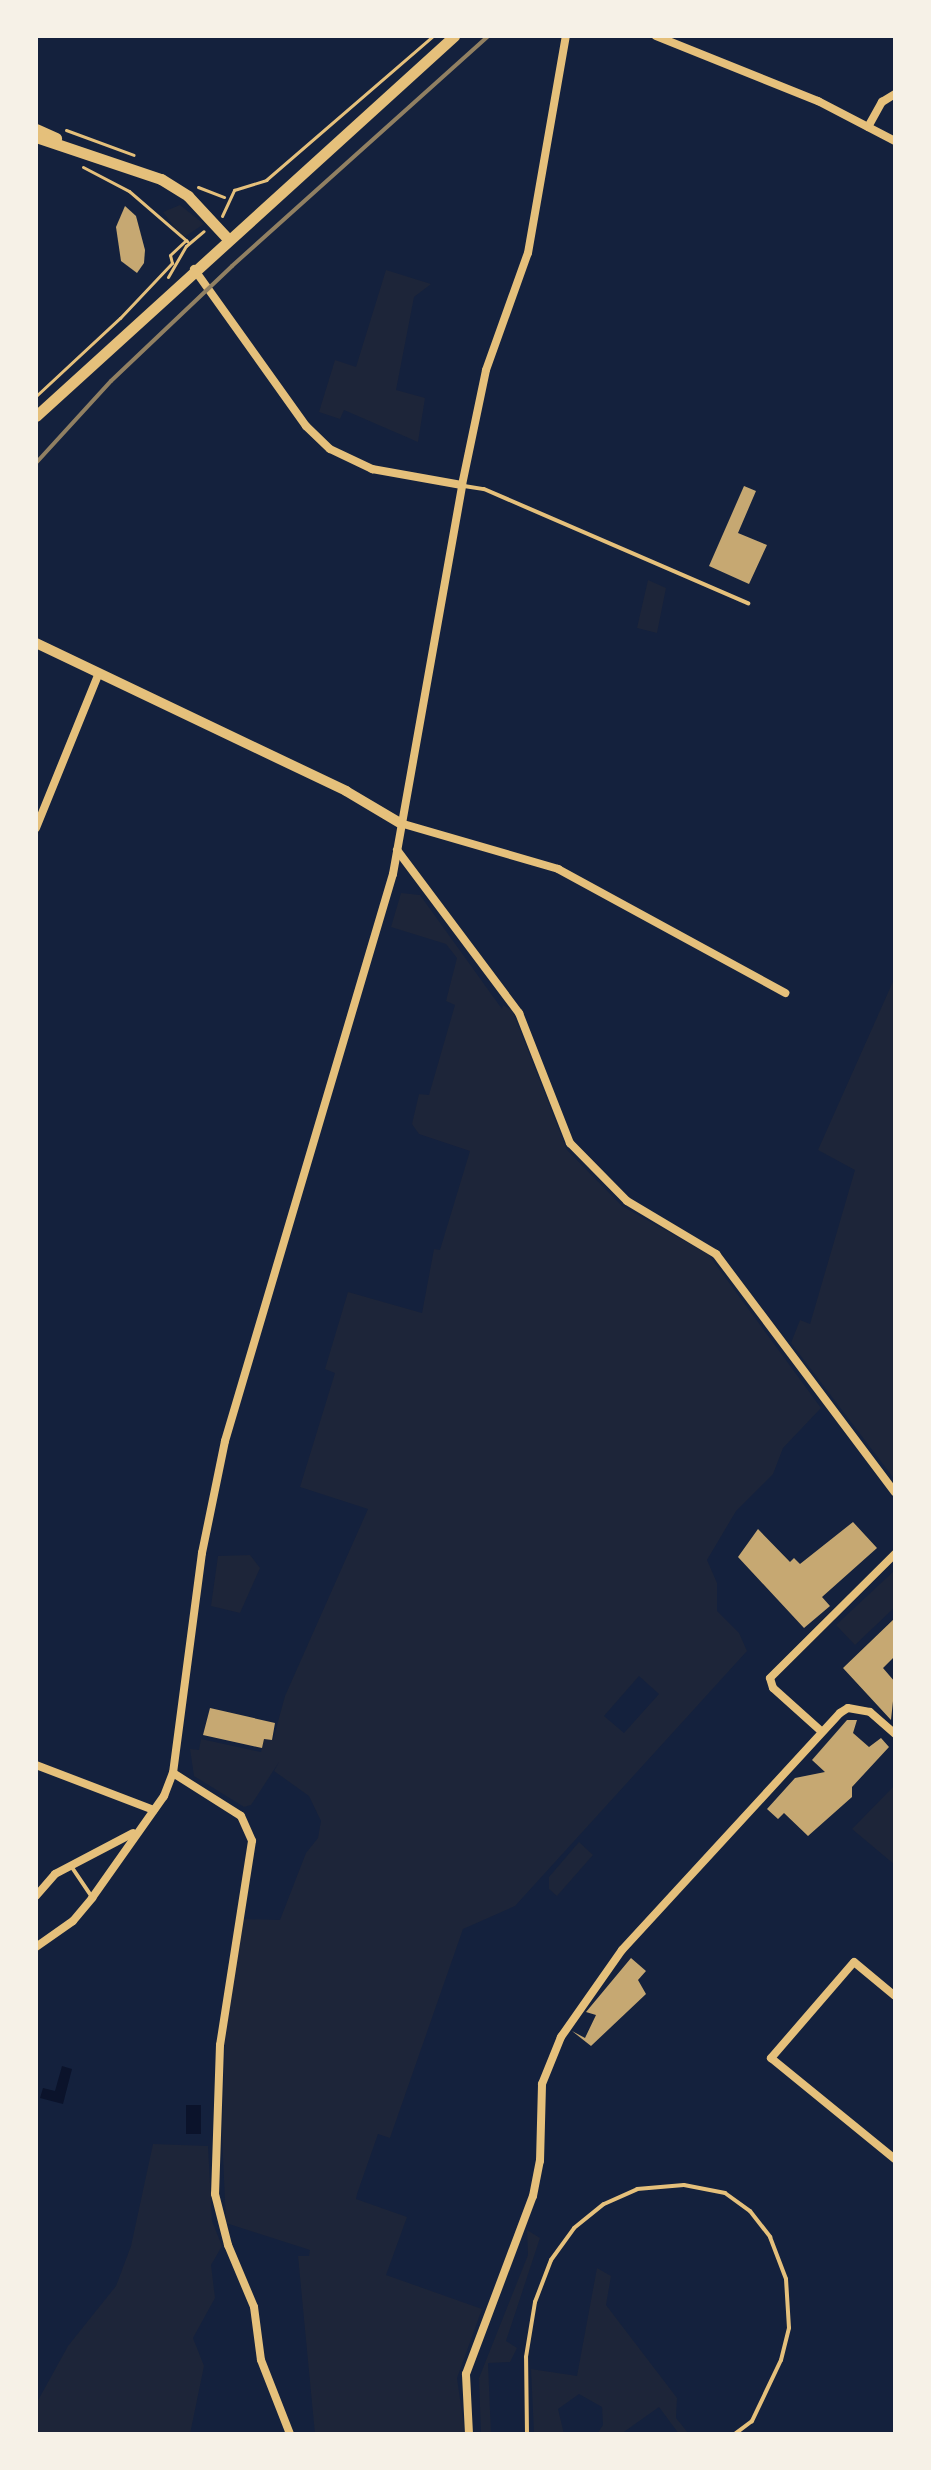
<!DOCTYPE html>
<html>
<head>
<meta charset="utf-8">
<style>
  body { margin:0 }
  #map { position:relative; width:931px; height:2470px; overflow:hidden; background:#14213d; font-family:"Source Serif 4",serif }
  div>[style] { position:absolute }
  [style*='--x'] { left:calc(var(--x)*1px); top:calc(var(--y)*1px); width:calc(var(--w)*1px); rotate:calc(var(--a)*1deg) }
  .green>* { inset:0; background:#1d2539 }
  .water>* { inset:0; background:#0b132b; transform-origin:0 0 }
  .building>* { inset:0; background:#c6a872 }
  .path>* { height:3px; margin:-1.5px; padding:0 1.5px; transform-origin:1.5px; border-radius:1.5px; background:#e5c07b }
  .service>* { height:4px; margin:-2px; padding:0 2px; transform-origin:2px; border-radius:2px; background:#e5c07b }
  .minor>* { height:8px; margin:-4px; padding:0 4px; transform-origin:4px; border-radius:4px; background:#e5c07b }
  .tertiary>* { height:10px; margin:-5px; padding:0 5px; transform-origin:5px; border-radius:5px; background:#e5c07b }
  .secondary>* { height:11px; margin:-5.5px; padding:0 5.5px; transform-origin:5.5px; border-radius:5.5px; background:#e5c07b }
  .rail>* { height:4px; margin:-2px; padding:0 2px; transform-origin:2px; border-radius:2px; background:#918062 }
  span { translate:-50% -50%; white-space:nowrap; text-align:center; line-height:1.15; -webkit-text-stroke:6px #f6f1e7; paint-order:stroke }
  .frame { position:absolute; inset:0; border:38px solid #f6f1e7; pointer-events:none }
</style>
</head>
<body>
<div id="map">
  <div class="green">
    <div style="clip-path:polygon(180px 205px,204px 224px,183px 238px,163px 212px)"></div>
    <div style="clip-path:polygon(386px 270px,431px 284px,414px 297px,396px 390px,425px 398px,418px 442px,344px 410px,340px 419px,319px 412px,335px 360px,356px 367px)"></div>
    <div style="clip-path:polygon(648px 580px,666px 588px,657px 633px,637px 628px)"></div>
    <div style="clip-path:polygon(evenodd,401px 893px,420px 895px,502px 1009px,503px 1005px,512px 1010px,567px 1150px,622px 1206px,708px 1254px,821px 1408px,783px 1448px,773px 1474px,736px 1511px,707px 1560px,717px 1583px,717px 1611px,739px 1633px,747px 1651px,515px 1906px,463px 1929px,390px 2138px,378px 2134px,357px 2194px,356px 2199px,407px 2217px,386px 2275px,482px 2309px,457px 2378px,465px 2434px,315px 2434px,298px 2256px,309px 2256px,310px 2250px,226px 2223px,222px 2135px,225px 2041px,241px 1919px,280px 1920px,306px 1853px,318px 1838px,321px 1821px,309px 1796px,274px 1771px,279px 1762px,251px 1805px,244px 1807px,194px 1776px,190px 1749px,199px 1750px,201px 1739px,261px 1752px,264px 1739px,273px 1740px,285px 1696px,368px 1509px,300px 1487px,335px 1373px,325px 1369px,348px 1292px,422px 1313px,434px 1249px,440px 1250px,470px 1151px,419px 1134px,412px 1124px,419px 1094px,429px 1095px,455px 1005px,446px 1001px,457px 958px,446px 944px,391px 927px,401px 893px,639px 1676px,659px 1694px,624px 1733px,604px 1716px,639px 1676px)"></div>
    <div style="clip-path:polygon(895px 977px,895px 1480px,791px 1343px,800px 1320px,810px 1324px,855px 1170px,818px 1150px)"></div>
    <div style="clip-path:polygon(250px 1555px,260px 1568px,240px 1613px,211px 1606px,218px 1556px)"></div>
    <div style="clip-path:polygon(895px 1570px,895px 1607px,855px 1645px,836px 1625px)"></div>
    <div style="clip-path:polygon(895px 1785px,895px 1865px,852px 1829px)"></div>
    <div style="clip-path:polygon(579px 1842px,593px 1855px,557px 1896px,549px 1889px,549px 1877px)"></div>
    <div style="clip-path:polygon(153px 2144px,208px 2146px,212px 2221px,222px 2246px,211px 2265px,215px 2298px,193px 2338px,204px 2366px,190px 2434px,36px 2434px,36px 2404px,68px 2346px,116px 2286px,131px 2246px)"></div>
    <div style="clip-path:polygon(527px 2230px,540px 2238px,506px 2341px,517px 2348px,510px 2362px,488px 2363px,491px 2434px,481px 2434px,479px 2378px,528px 2255px)"></div>
    <div style="clip-path:polygon(597px 2268px,611px 2276px,606px 2305px,677px 2398px,676px 2418px,689px 2434px,679px 2434px,659px 2407px,621px 2434px,597px 2434px,603px 2425px,602px 2407px,579px 2394px,558px 2409px,564px 2434px,534px 2434px,531px 2369px,577px 2376px)"></div>
  </div>
  <div class="water">
    <div style="clip-path:polygon(62px 2066px,72px 2069px,63px 2104px,40px 2098px,43px 2088px,55px 2091px)"></div>
    <div style="left:186px;top:2105px;width:15px;height:29px"></div>
  </div>
  <div class="building">
    <div style="clip-path:polygon(125px 206px,136px 216px,145px 250px,144px 263px,137px 273px,121px 261px,116px 227px)"></div>
    <div style="clip-path:polygon(744px 486px,756px 491px,738px 533px,767px 545px,749px 584px,709px 566px)"></div>
    <div style="clip-path:polygon(853px 1522px,877px 1548px,822px 1597px,830px 1606px,804px 1628px,738px 1557px,758px 1529px,790px 1562px,794px 1558px,800px 1564px)"></div>
    <div style="clip-path:polygon(895px 1618px,895px 1656px,883px 1668px,895px 1682px,891px 1720px,843px 1668px)"></div>
    <div style="clip-path:polygon(210px 1708px,275px 1723px,272px 1740px,264px 1739px,262px 1748px,203px 1735px)"></div>
    <div style="clip-path:polygon(847px 1720px,857px 1720px,853px 1733px,869px 1747px,881px 1738px,889px 1747px,852px 1787px,852px 1797px,808px 1836px,784px 1813px,778px 1819px,767px 1809px,795px 1778px,825px 1772px,812px 1760px)"></div>
    <div style="clip-path:polygon(631px 1958px,646px 1971px,638px 1980px,646px 1994px,591px 2046px,572px 2031px,585px 2038px,596px 2015px,586px 2012px)"></div>
  </div>
  <div class="path">
    <div style="--x:66;--y:130;--w:72;--a:20.2"></div>
    <div style="--x:83;--y:167;--w:52;--a:27.6"></div>
    <div style="--x:129;--y:191;--w:77;--a:40.8"></div>
    <div style="--x:198;--y:187;--w:28;--a:21"></div>
    <div style="--x:222;--y:216;--w:29;--a:-65"></div>
    <div style="--x:234;--y:190;--w:34;--a:-17"></div>
    <div style="--x:266;--y:180;--w:221;--a:-40.8"></div>
    <div style="--x:168;--y:277;--w:36;--a:-60"></div>
    <div style="--x:186;--y:246;--w:23;--a:-40"></div>
    <div style="--x:36;--y:396;--w:115;--a:-42.9"></div>
    <div style="--x:120;--y:318;--w:76;--a:-46.6"></div>
    <div style="--x:172;--y:263;--w:8;--a:-104"></div>
    <div style="--x:170;--y:255;--w:22;--a:-43"></div>
  </div>
  <div class="service">
    <div style="--x:464;--y:486;--w:20;--a:9"></div>
    <div style="--x:484;--y:489;--w:288;--a:23.4"></div>
    <div style="--x:71;--y:1866;--w:37;--a:56"></div>
    <div style="--x:527;--y:2434;--w:77;--a:-90.7"></div>
    <div style="--x:526;--y:2357;--w:56;--a:-80.7"></div>
    <div style="--x:535;--y:2302;--w:45;--a:-69.1"></div>
    <div style="--x:551;--y:2260;--w:39;--a:-54"></div>
    <div style="--x:574;--y:2228;--w:38;--a:-39"></div>
    <div style="--x:604;--y:2204;--w:36;--a:-24"></div>
    <div style="--x:637;--y:2189;--w:47;--a:-4.9"></div>
    <div style="--x:684;--y:2185;--w:42;--a:11"></div>
    <div style="--x:725;--y:2193;--w:31;--a:36"></div>
    <div style="--x:750;--y:2211;--w:33;--a:52"></div>
    <div style="--x:770;--y:2237;--w:45;--a:69.1"></div>
    <div style="--x:786;--y:2279;--w:49;--a:86.5"></div>
    <div style="--x:789;--y:2328;--w:33;--a:104"></div>
    <div style="--x:781;--y:2360;--w:68;--a:115.4"></div>
    <div style="--x:752;--y:2421;--w:21;--a:143"></div>
  </div>
  <div class="minor">
    <div style="--x:656;--y:36;--w:175;--a:21.9"></div>
    <div style="--x:818;--y:101;--w:87;--a:27.5"></div>
    <div style="--x:868;--y:127;--w:29;--a:-61"></div>
    <div style="--x:882;--y:102;--w:15;--a:-32"></div>
    <div style="--x:194;--y:269;--w:193;--a:54.5"></div>
    <div style="--x:306;--y:426;--w:33;--a:44"></div>
    <div style="--x:330;--y:449;--w:47;--a:25.5"></div>
    <div style="--x:372;--y:469;--w:91;--a:10.1"></div>
    <div style="--x:400;--y:823;--w:165;--a:16.2"></div>
    <div style="--x:558;--y:869;--w:259;--a:28.6"></div>
    <div style="--x:36;--y:828;--w:167;--a:-67.9"></div>
    <div style="--x:397;--y:850;--w:204;--a:53.2"></div>
    <div style="--x:519;--y:1013;--w:140;--a:68.6"></div>
    <div style="--x:570;--y:1143;--w:81;--a:45.5"></div>
    <div style="--x:627;--y:1201;--w:104;--a:30.8"></div>
    <div style="--x:716;--y:1254;--w:298;--a:53.1"></div>
    <div style="--x:821;--y:1731;--w:64;--a:-138.1"></div>
    <div style="--x:773;--y:1688;--w:10;--a:-107"></div>
    <div style="--x:770;--y:1678;--w:176;--a:-44.8"></div>
    <div style="--x:36;--y:1765;--w:126;--a:20.9"></div>
    <div style="--x:173;--y:1773;--w:80;--a:32.3"></div>
    <div style="--x:241;--y:1816;--w:27;--a:66"></div>
    <div style="--x:252;--y:1841;--w:206;--a:98.9"></div>
    <div style="--x:220;--y:2045;--w:149;--a:91.9"></div>
    <div style="--x:215;--y:2194;--w:53;--a:75.7"></div>
    <div style="--x:228;--y:2245;--w:67;--a:67.2"></div>
    <div style="--x:254;--y:2307;--w:53;--a:82.5"></div>
    <div style="--x:261;--y:2360;--w:79;--a:68.6"></div>
    <div style="--x:36;--y:1896;--w:29;--a:-49"></div>
    <div style="--x:55;--y:1874;--w:88;--a:-27.7"></div>
    <div style="--x:36;--y:1947;--w:45;--a:-35.1"></div>
    <div style="--x:73;--y:1921;--w:30;--a:-50"></div>
    <div style="--x:92;--y:1898;--w:125;--a:-54.8"></div>
    <div style="--x:164;--y:1796;--w:25;--a:-69"></div>
    <div style="--x:173;--y:1773;--w:222;--a:-82.5"></div>
    <div style="--x:202;--y:1553;--w:114;--a:-78.4"></div>
    <div style="--x:225;--y:1441;--w:591;--a:-73.5"></div>
    <div style="--x:393;--y:874;--w:395;--a:-79.9"></div>
    <div style="--x:462;--y:485;--w:117;--a:-78.2"></div>
    <div style="--x:486;--y:370;--w:124;--a:-70.3"></div>
    <div style="--x:528;--y:253;--w:220;--a:-80.1"></div>
    <div style="--x:895;--y:1996;--w:53;--a:-140.3"></div>
    <div style="--x:854;--y:1962;--w:127;--a:130.8"></div>
    <div style="--x:771;--y:2058;--w:160;--a:39.2"></div>
    <div style="--x:469;--y:2434;--w:60;--a:-92.9"></div>
    <div style="--x:466;--y:2374;--w:190;--a:-69.4"></div>
    <div style="--x:533;--y:2196;--w:36;--a:-79"></div>
    <div style="--x:540;--y:2161;--w:77;--a:-88.5"></div>
    <div style="--x:542;--y:2084;--w:51;--a:-68"></div>
    <div style="--x:561;--y:2037;--w:106;--a:-55"></div>
    <div style="--x:622;--y:1950;--w:322;--a:-47.4"></div>
    <div style="--x:840;--y:1713;--w:9;--a:-32"></div>
    <div style="--x:848;--y:1708;--w:22;--a:10"></div>
    <div style="--x:870;--y:1712;--w:33;--a:41"></div>
  </div>
  <div class="tertiary">
    <div style="--x:36;--y:643;--w:344;--a:25.5"></div>
    <div style="--x:346;--y:791;--w:63;--a:30.7"></div>
  </div>
  <div class="secondary">
    <div style="--x:36;--y:129;--w:22;--a:24"></div>
    <div style="--x:36;--y:137;--w:132;--a:18.6"></div>
    <div style="--x:161;--y:179;--w:32;--a:32"></div>
    <div style="--x:188;--y:196;--w:57;--a:47.1"></div>
    <div style="--x:36;--y:416;--w:565;--a:-42.27"></div>
  </div>
  <div class="rail">
    <div style="--x:36;--y:463;--w:111;--a:-47.6"></div>
    <div style="--x:111;--y:381;--w:167;--a:-43.5"></div>
    <div style="--x:232;--y:266;--w:344;--a:-41.9"></div>
  </div>
  <div class="frame"></div>
</div>
</body>
</html>
